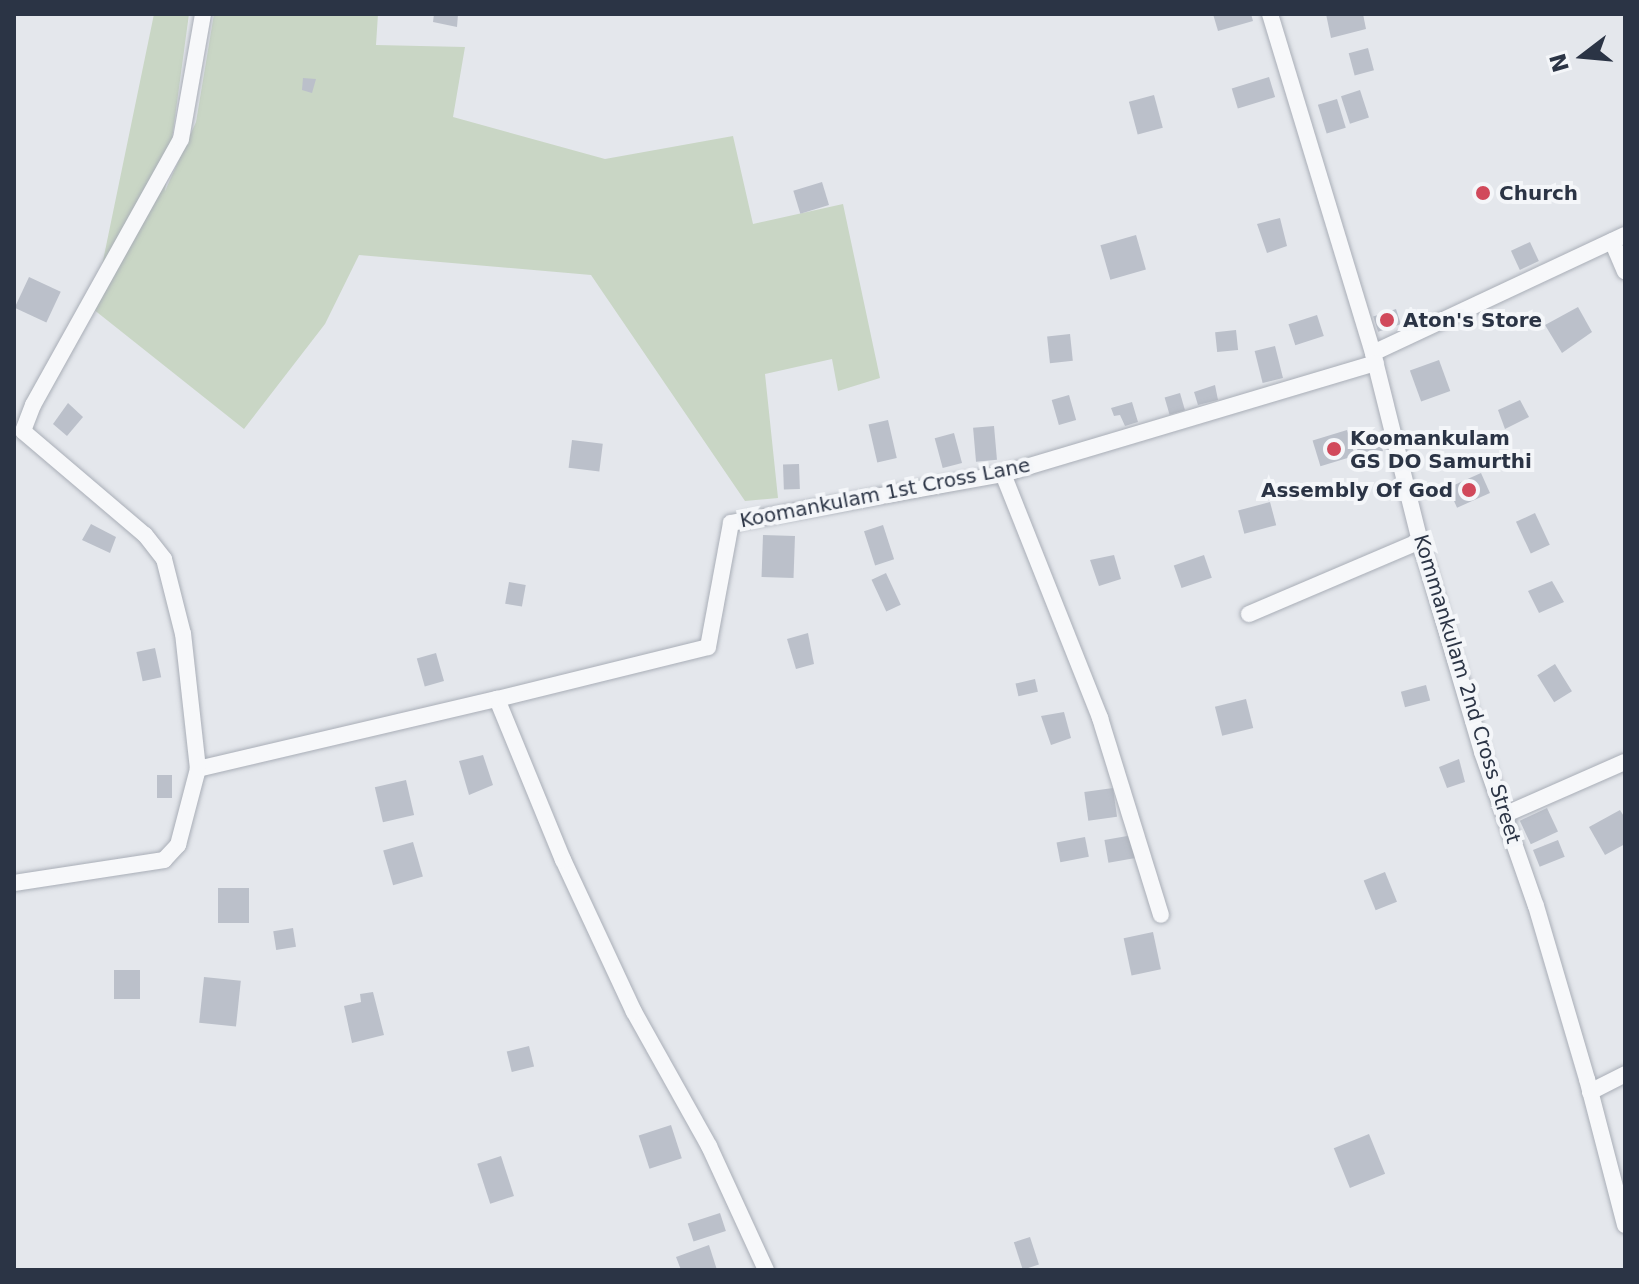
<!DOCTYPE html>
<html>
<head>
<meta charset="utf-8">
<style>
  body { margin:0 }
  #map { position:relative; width:1639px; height:1284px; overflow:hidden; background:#e4e7ec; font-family:"DejaVu Sans",sans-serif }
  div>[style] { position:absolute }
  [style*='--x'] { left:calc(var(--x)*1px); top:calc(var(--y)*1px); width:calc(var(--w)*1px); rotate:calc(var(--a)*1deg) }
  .green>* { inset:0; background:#c9d6c5 }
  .building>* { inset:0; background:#bbc0ca; transform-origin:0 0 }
  .roads { filter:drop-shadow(0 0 2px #a9aeb7) drop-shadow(0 0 2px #a9aeb7) }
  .street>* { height:16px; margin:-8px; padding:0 8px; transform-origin:8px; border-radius:8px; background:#f7f8fa }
  .dots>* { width:22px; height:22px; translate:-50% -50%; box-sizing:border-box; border:4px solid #f4f6f9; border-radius:50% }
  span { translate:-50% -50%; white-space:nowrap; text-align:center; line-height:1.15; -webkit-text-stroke:8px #f4f6f9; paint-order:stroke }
  .poi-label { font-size:20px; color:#2b3445; font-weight:700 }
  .left { translate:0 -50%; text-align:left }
  .right { translate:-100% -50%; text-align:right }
  .street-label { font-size:20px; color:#2b3445 }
  .frame { position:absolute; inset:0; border:16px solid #2b3445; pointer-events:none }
  .north { position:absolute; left:1543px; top:16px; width:80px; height:80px; -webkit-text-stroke:6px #f4f6f9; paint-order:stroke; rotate:254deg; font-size:22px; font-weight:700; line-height:32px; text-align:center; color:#2b3445 }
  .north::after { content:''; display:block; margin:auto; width:28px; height:36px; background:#2b3445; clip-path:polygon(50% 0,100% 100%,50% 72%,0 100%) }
</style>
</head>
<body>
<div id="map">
  <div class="green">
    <div style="clip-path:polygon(154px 14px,189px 14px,165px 191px,196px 122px,214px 14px,378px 14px,376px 45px,465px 47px,453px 117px,605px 159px,733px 136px,753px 224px,843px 204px,880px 378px,838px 391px,832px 359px,765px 374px,778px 498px,745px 501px,591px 275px,359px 255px,325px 324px,244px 429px,93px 309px)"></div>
  </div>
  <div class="building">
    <div style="clip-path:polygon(434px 14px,458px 14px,457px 27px,433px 22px)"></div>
    <div style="clip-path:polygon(1213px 14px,1251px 14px,1253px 21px,1218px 31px)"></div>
    <div style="clip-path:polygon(1326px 14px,1363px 14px,1366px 29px,1331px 38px)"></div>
    <div style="left:1368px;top:48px;width:23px;height:20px;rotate:75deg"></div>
    <div style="left:1269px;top:77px;width:21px;height:39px;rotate:73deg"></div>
    <div style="clip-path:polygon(303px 78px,316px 79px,312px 93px,302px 90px)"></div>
    <div style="left:1360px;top:90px;width:29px;height:20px;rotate:72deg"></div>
    <div style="left:1154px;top:95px;width:34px;height:26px;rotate:75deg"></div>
    <div style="left:1337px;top:99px;width:30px;height:20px;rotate:73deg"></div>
    <div style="left:822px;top:182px;width:24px;height:30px;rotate:73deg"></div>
    <div style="clip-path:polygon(1280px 218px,1287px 246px,1267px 253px,1257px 224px)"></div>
    <div style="left:1136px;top:235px;width:36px;height:37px;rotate:74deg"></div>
    <div style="left:1530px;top:242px;width:21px;height:21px;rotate:65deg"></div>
    <div style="left:29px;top:277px;width:35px;height:34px;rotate:25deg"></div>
    <div style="clip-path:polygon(1578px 307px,1592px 332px,1562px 353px,1545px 325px)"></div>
    <div style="left:1396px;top:309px;width:16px;height:24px;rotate:72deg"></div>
    <div style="left:1317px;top:315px;width:22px;height:30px;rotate:72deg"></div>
    <div style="left:1236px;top:330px;width:20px;height:21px;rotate:84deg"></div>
    <div style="left:1070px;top:334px;width:27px;height:23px;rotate:84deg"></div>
    <div style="left:1275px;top:346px;width:33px;height:21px;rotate:76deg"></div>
    <div style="left:1439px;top:360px;width:33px;height:31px;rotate:70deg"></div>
    <div style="clip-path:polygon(1215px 385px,1218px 400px,1198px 405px,1194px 392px)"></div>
    <div style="left:1180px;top:393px;width:18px;height:16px;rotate:74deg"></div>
    <div style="left:1069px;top:395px;width:26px;height:18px;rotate:74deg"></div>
    <div style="clip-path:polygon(1520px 400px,1529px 417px,1505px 429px,1498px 410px)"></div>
    <div style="clip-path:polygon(1132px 402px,1138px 422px,1125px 426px,1120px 415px,1114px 416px,1111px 408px)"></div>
    <div style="clip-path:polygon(68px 403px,83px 417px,67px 436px,53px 424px)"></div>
    <div style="left:888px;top:420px;width:39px;height:20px;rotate:77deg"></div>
    <div style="left:994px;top:426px;width:34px;height:21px;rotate:85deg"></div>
    <div style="left:1347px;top:430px;width:27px;height:36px;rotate:73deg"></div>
    <div style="clip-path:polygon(1377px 432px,1383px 451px,1361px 462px,1355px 442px)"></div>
    <div style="left:954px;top:433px;width:31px;height:20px;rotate:75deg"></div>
    <div style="left:572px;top:440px;width:31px;height:28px;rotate:7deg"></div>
    <div style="left:799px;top:464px;width:25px;height:16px;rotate:88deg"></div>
    <div style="left:1481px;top:473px;width:22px;height:36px;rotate:66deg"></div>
    <div style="left:1270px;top:502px;width:24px;height:33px;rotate:75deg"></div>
    <div style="left:1535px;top:513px;width:35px;height:21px;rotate:65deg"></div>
    <div style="clip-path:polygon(91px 524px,116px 537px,110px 553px,82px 540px)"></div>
    <div style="left:883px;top:525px;width:36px;height:20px;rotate:72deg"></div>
    <div style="left:763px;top:535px;width:32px;height:42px;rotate:2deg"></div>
    <div style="clip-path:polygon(1114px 555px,1121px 579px,1099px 586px,1090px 560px)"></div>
    <div style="left:1204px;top:555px;width:24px;height:32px;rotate:71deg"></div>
    <div style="left:886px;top:573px;width:35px;height:16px;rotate:65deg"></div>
    <div style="clip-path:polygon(1552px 581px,1564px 602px,1539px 613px,1528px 591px)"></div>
    <div style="left:509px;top:582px;width:17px;height:22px;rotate:10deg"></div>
    <div style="clip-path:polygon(808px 633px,814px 664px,796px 669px,787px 639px)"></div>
    <div style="left:155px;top:648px;width:30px;height:19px;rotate:78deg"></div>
    <div style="left:436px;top:653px;width:29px;height:20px;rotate:74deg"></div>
    <div style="left:1555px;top:664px;width:32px;height:21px;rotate:58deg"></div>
    <div style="left:1035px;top:679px;width:13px;height:20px;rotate:77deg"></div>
    <div style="left:1426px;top:685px;width:16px;height:26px;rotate:75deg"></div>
    <div style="left:1246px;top:699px;width:30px;height:32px;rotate:76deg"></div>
    <div style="clip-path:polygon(1064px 712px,1071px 738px,1051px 745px,1041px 716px)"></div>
    <div style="clip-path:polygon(483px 755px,493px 785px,469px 795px,459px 761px)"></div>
    <div style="clip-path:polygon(1459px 759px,1465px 782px,1447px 788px,1439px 767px)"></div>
    <div style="left:157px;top:775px;width:15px;height:23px"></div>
    <div style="left:406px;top:780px;width:36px;height:32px;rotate:77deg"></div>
    <div style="left:1113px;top:788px;width:29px;height:29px;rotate:82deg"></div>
    <div style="left:1547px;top:808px;width:26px;height:30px;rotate:65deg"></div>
    <div style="clip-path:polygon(1620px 810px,1625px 818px,1625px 844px,1605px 855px,1589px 827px)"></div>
    <div style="left:1133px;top:835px;width:23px;height:29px;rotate:80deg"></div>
    <div style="left:1085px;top:837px;width:20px;height:29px;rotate:79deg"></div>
    <div style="left:1558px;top:840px;width:18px;height:27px;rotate:68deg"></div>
    <div style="left:413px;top:842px;width:36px;height:31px;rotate:74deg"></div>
    <div style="left:1385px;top:872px;width:32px;height:23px;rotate:68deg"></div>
    <div style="left:218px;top:888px;width:31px;height:35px"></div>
    <div style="left:293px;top:928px;width:19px;height:20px;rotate:81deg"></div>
    <div style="left:1153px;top:932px;width:38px;height:30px;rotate:78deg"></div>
    <div style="left:114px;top:970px;width:26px;height:29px"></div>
    <div style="left:204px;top:977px;width:37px;height:46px;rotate:6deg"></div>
    <div style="clip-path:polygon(373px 992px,384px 1035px,352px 1043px,344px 1006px,361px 1002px,360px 994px)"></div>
    <div style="left:529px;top:1046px;width:21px;height:23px;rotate:76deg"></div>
    <div style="left:671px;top:1125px;width:35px;height:34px;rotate:72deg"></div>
    <div style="left:1369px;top:1134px;width:43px;height:38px;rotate:68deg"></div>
    <div style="left:501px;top:1156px;width:42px;height:25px;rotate:72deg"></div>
    <div style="left:720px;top:1213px;width:19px;height:34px;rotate:72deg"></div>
    <div style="left:1030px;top:1237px;width:29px;height:17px;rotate:72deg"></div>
    <div style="clip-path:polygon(709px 1245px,717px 1270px,681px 1270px,676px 1257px)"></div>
  </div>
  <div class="roads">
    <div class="street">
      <div style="--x:1270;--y:14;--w:354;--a:73.1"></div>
      <div style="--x:1373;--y:353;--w:194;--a:76"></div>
      <div style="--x:1420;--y:541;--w:220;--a:73.6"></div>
      <div style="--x:1482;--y:752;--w:163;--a:70.7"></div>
      <div style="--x:1536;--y:906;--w:180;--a:73.6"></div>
      <div style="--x:1587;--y:1079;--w:151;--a:75.4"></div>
      <div style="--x:1612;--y:241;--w:33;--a:67"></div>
      <div style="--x:1373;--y:353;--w:278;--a:-25.1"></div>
      <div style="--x:1003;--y:474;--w:263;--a:68.3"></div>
      <div style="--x:1100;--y:718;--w:206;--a:72.8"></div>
      <div style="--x:1249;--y:614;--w:186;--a:-23.1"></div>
      <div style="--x:198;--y:769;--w:307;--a:-13.2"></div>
      <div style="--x:1504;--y:815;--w:132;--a:-23.7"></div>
      <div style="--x:14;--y:883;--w:152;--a:-8.7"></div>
      <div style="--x:164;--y:860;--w:21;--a:-47"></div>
      <div style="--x:178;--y:845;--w:79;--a:-75.3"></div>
      <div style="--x:198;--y:769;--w:136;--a:-96.3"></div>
      <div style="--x:183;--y:634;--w:77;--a:-104.2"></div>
      <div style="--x:164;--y:559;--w:31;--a:-128"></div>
      <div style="--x:145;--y:535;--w:160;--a:-139.6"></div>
      <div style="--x:23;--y:431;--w:28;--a:-69"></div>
      <div style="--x:33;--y:405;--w:304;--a:-60.9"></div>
      <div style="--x:181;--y:139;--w:127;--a:-80"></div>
      <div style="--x:1590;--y:1092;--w:39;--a:-27"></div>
      <div style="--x:766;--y:1270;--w:136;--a:-114.7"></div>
      <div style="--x:709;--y:1146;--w:154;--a:-119.2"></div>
      <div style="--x:634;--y:1012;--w:168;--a:-115"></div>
      <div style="--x:563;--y:860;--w:174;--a:-112.3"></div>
      <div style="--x:497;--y:699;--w:217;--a:-13.8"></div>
      <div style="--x:708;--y:647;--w:126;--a:-79.5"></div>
      <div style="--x:731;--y:523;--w:276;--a:-10.2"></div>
      <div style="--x:1003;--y:474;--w:389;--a:-16.6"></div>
    </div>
  </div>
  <div class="dots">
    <div style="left:1483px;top:193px;background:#d1495b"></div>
    <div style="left:1387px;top:320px;background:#d1495b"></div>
    <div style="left:1334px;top:449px;background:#d1495b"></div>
    <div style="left:1469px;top:490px;background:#d1495b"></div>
  </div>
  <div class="poi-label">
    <span class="left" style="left:1499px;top:193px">Church</span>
    <span class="left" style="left:1403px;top:320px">Aton's Store</span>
    <span class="left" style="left:1350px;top:450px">Koomankulam<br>GS DO Samurthi</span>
    <span class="right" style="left:1453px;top:490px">Assembly Of God</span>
  </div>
  <div class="street-label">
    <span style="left:885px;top:493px;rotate:-11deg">Koomankulam 1st Cross Lane</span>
    <span style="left:1467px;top:689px;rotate:73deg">Kommankulam 2nd Cross Street</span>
  </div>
  <div class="frame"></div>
  <div class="north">N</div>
</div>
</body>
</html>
